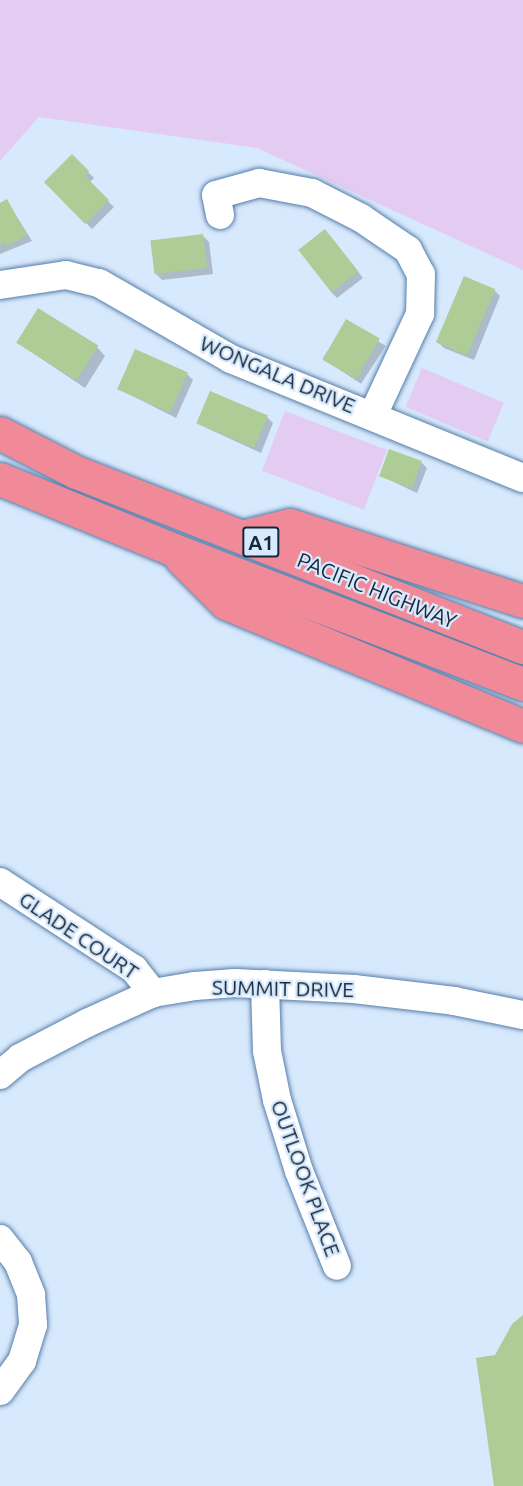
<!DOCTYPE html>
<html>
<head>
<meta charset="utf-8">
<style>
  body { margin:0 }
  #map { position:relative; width:523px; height:1486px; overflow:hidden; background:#d7e9fc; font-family:Ubuntu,sans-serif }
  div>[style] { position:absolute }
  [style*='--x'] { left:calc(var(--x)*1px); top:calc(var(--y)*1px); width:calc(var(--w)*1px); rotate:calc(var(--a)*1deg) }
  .green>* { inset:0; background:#e3cbf2; transform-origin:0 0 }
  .shadow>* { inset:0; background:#0003; transform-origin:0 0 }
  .building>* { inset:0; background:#aecc95; transform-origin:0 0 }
  .roads { filter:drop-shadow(0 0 2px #567eaa) drop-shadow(0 0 2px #567eaa) }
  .minor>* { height:28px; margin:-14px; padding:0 14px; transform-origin:14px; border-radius:14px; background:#fff }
  .highway>* { height:33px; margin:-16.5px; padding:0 16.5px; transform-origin:16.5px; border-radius:16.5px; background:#f08a98 }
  span { translate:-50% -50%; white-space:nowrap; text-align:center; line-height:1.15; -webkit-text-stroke:4.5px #d7e9fc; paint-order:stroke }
  .shield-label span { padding:2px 4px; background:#d7e9fc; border:2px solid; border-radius:4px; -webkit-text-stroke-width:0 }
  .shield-label { font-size:20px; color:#162739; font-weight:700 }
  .street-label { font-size:21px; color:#162739 }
</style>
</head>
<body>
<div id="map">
  <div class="green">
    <div style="clip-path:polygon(0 0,523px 0,523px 270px,257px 148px,39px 117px,0 161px)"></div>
    <div style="left:422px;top:368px;width:89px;height:42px;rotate:23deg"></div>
    <div style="left:285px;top:411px;width:109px;height:64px;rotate:21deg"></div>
  </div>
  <div class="shadow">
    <div style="clip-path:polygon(72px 156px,94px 178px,89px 183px,114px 207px,92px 229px,46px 182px)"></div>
    <div style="clip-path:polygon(7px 201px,32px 241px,0 254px,0 205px)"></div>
    <div style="clip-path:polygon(203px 236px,209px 242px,213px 274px,162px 280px,156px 274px)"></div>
    <div style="clip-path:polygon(331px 237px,363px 278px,337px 298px,331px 292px)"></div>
    <div style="clip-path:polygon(494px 290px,500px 296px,474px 360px,444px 348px,438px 342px)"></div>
    <div style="left:347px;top:321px;width:46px;height:45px;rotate:33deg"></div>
    <div style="clip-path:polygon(18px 343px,97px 347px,105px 356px,85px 388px)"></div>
    <div style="clip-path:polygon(187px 374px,193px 380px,176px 418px,119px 389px)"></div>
    <div style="clip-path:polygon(267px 417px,273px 423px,261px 453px,198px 424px)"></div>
    <div style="clip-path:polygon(421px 462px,427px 468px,417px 493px,381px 476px)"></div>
  </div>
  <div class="building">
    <div style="clip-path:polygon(72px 154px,89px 171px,85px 176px,109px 200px,85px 224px,44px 182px)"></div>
    <div style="clip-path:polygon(7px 199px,27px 235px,7px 246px,5px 242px,0 245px,0 203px)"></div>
    <div style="left:325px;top:229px;width:54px;height:34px;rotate:52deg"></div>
    <div style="left:203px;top:234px;width:34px;height:53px;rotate:83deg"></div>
    <div style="left:464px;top:276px;width:34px;height:72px;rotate:23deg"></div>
    <div style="left:38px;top:308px;width:71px;height:41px;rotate:32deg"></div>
    <div style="left:346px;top:319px;width:39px;height:47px;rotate:30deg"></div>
    <div style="left:135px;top:349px;width:58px;height:44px;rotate:24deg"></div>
    <div style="left:210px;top:391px;width:63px;height:35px;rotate:23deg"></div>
    <div style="left:389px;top:449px;width:35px;height:29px;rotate:20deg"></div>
    <div style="clip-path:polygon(523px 1315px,523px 1486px,494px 1486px,476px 1358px,495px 1355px,512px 1324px)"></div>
  </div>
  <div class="roads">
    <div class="minor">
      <div style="--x:220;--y:215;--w:20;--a:-101"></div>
      <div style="--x:216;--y:195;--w:45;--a:-15.6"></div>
      <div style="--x:259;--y:183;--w:54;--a:10.7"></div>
      <div style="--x:312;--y:193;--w:55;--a:27"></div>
      <div style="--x:361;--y:218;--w:57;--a:34.2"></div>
      <div style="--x:408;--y:250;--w:27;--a:62"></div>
      <div style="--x:421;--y:274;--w:40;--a:91.4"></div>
      <div style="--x:420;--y:314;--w:111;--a:115"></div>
      <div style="--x:0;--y:285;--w:67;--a:-8.6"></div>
      <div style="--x:66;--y:275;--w:34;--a:14"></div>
      <div style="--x:99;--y:283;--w:152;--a:29.9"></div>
      <div style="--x:231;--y:359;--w:315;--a:22.2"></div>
      <div style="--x:0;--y:882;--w:160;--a:33"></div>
      <div style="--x:134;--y:969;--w:31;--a:52"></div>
      <div style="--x:265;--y:984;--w:67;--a:88.3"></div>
      <div style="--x:267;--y:1051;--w:50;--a:78.5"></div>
      <div style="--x:277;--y:1100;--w:74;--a:72.8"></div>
      <div style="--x:299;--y:1171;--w:102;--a:68.2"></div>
      <div style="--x:0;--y:1075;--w:26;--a:-40"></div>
      <div style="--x:20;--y:1058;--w:76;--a:-27.6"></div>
      <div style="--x:87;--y:1023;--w:72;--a:-24.4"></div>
      <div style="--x:153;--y:993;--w:43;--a:-9.5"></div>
      <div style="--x:195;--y:986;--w:40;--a:-4.3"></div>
      <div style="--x:235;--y:983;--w:119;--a:2.9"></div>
      <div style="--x:354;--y:989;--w:101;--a:6.8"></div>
      <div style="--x:454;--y:1001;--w:70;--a:11.5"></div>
      <div style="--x:0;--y:1239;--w:29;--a:52"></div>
      <div style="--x:18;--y:1262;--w:35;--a:68"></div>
      <div style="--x:31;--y:1295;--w:30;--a:86"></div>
      <div style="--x:33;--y:1325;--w:38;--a:107"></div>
      <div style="--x:22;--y:1361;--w:37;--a:126"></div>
    </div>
    <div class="highway">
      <div style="--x:0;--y:433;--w:85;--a:27.2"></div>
      <div style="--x:76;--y:472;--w:480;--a:21.4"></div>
      <div style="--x:0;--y:479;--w:188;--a:22.2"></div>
      <div style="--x:174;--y:550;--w:374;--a:21"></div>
      <div style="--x:245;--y:536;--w:46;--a:-13.7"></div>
      <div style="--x:290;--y:525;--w:245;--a:18.1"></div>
      <div style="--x:181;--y:558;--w:64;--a:45"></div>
      <div style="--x:226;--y:603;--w:321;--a:22.5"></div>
    </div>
  </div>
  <div class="shield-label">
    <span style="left:261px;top:542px">A1</span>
  </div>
  <div class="street-label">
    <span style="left:278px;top:374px;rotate:23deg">WONGALA DRIVE</span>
    <span style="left:377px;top:590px;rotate:22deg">PACIFIC HIGHWAY</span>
    <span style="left:79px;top:935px;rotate:34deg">GLADE COURT</span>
    <span style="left:283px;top:988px;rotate:1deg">SUMMIT DRIVE</span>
    <span style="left:306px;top:1178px;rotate:70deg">OUTLOOK PLACE</span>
  </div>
</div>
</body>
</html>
